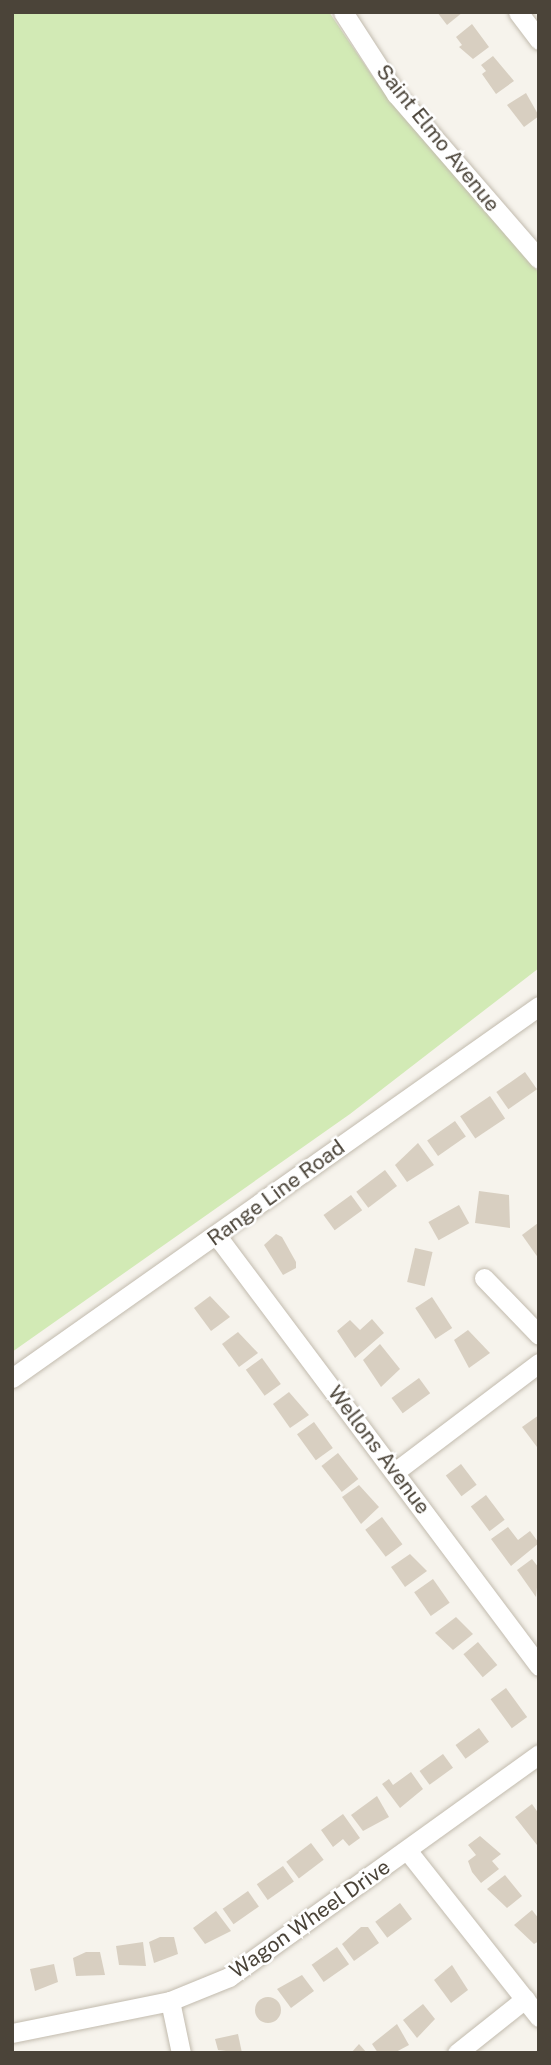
<!DOCTYPE html>
<html>
<head>
<meta charset="utf-8">
<style>
  body { margin:0 }
  #map { position:relative; width:551px; height:2065px; overflow:hidden; background:#f6f3ec; font-family:"Public Sans",sans-serif }
  div>[style] { position:absolute }
  [style*='--x'] { left:calc(var(--x)*1px); top:calc(var(--y)*1px); width:calc(var(--w)*1px); rotate:calc(var(--a)*1deg) }
  .green>* { inset:0; background:#d2eab5 }
  .building>* { inset:0; background:#d8cfc1; transform-origin:0 0 }
  .round { border-radius:50% }
  .roads { filter:drop-shadow(0 0 2px #c2bbae) drop-shadow(0 0 2px #c2bbae) }
  .minor>* { height:19px; margin:-9.5px; padding:0 9.5px; transform-origin:9.5px; border-radius:9.5px; background:#fff }
  span { translate:-50% -50%; white-space:nowrap; text-align:center; line-height:1.15; -webkit-text-stroke:5px #fff; paint-order:stroke }
  .street-label { font-size:21px; color:#4b4439 }
  .frame { position:absolute; inset:0; border:14px solid #4b4439; pointer-events:none }
</style>
</head>
<body>
<div id="map">
  <div class="green">
    <div style="clip-path:polygon(12px 12px,329px 12px,375px 80px,539px 273px,539px 968px,350px 1114px,12px 1352px)"></div>
  </div>
  <div class="building">
    <div style="clip-path:polygon(437px 12px,463px 12px,447px 25px)"></div>
    <div style="clip-path:polygon(472px 24px,489px 47px,473px 59px,459px 47px,462px 45px,456px 37px)"></div>
    <div style="clip-path:polygon(493px 56px,514px 81px,496px 94px,482px 74px,486px 71px,481px 65px)"></div>
    <div style="clip-path:polygon(526px 93px,539px 116px,524px 127px,507px 105px)"></div>
    <div style="left:525px;top:1072px;width:21px;height:35px;rotate:55deg"></div>
    <div style="left:490px;top:1096px;width:27px;height:36px;rotate:56deg"></div>
    <div style="left:455px;top:1121px;width:19px;height:34px;rotate:55deg"></div>
    <div style="clip-path:polygon(418px 1143px,434px 1165px,407px 1182px,395px 1165px)"></div>
    <div style="left:385px;top:1170px;width:20px;height:36px;rotate:53deg"></div>
    <div style="clip-path:polygon(479px 1191px,509px 1195px,510px 1228px,475px 1223px)"></div>
    <div style="left:351px;top:1195px;width:19px;height:34px;rotate:54deg"></div>
    <div style="left:459px;top:1205px;width:21px;height:35px;rotate:61deg"></div>
    <div style="clip-path:polygon(538px 1223px,539px 1225px,539px 1259px,522px 1235px)"></div>
    <div style="clip-path:polygon(276px 1234px,282px 1237px,296px 1262px,296px 1268px,283px 1275px,264px 1245px)"></div>
    <div style="left:415px;top:1248px;width:18px;height:35px;rotate:13deg"></div>
    <div style="clip-path:polygon(210px 1296px,230px 1317px,211px 1331px,194px 1308px)"></div>
    <div style="left:432px;top:1297px;width:37px;height:20px;rotate:57deg"></div>
    <div style="clip-path:polygon(372px 1319px,384px 1333px,355px 1358px,337px 1331px,350px 1320px,360px 1330px)"></div>
    <div style="clip-path:polygon(468px 1330px,490px 1353px,469px 1368px,454px 1340px)"></div>
    <div style="clip-path:polygon(238px 1332px,258px 1353px,239px 1367px,222px 1344px)"></div>
    <div style="clip-path:polygon(380px 1344px,400px 1369px,381px 1387px,363px 1360px)"></div>
    <div style="left:262px;top:1358px;width:32px;height:20px;rotate:54deg"></div>
    <div style="left:419px;top:1378px;width:19px;height:34px;rotate:54deg"></div>
    <div style="clip-path:polygon(289px 1392px,309px 1415px,290px 1428px,273px 1404px)"></div>
    <div style="clip-path:polygon(539px 1415px,539px 1446px,537px 1447px,522px 1427px)"></div>
    <div style="left:314px;top:1422px;width:32px;height:21px;rotate:54deg"></div>
    <div style="left:338px;top:1453px;width:33px;height:21px;rotate:52deg"></div>
    <div style="left:461px;top:1464px;width:26px;height:19px;rotate:53deg"></div>
    <div style="clip-path:polygon(359px 1485px,379px 1507px,361px 1524px,342px 1497px)"></div>
    <div style="left:486px;top:1495px;width:31px;height:19px;rotate:53deg"></div>
    <div style="left:382px;top:1517px;width:34px;height:21px;rotate:53deg"></div>
    <div style="clip-path:polygon(508px 1527px,518px 1540px,530px 1531px,539px 1543px,511px 1566px,491px 1539px)"></div>
    <div style="clip-path:polygon(410px 1554px,427px 1571px,405px 1587px,391px 1567px)"></div>
    <div style="clip-path:polygon(532px 1559px,539px 1568px,536px 1597px,517px 1570px)"></div>
    <div style="left:433px;top:1579px;width:29px;height:23px;rotate:55deg"></div>
    <div style="clip-path:polygon(456px 1617px,473px 1634px,453px 1650px,435px 1633px)"></div>
    <div style="left:478px;top:1642px;width:30px;height:19px;rotate:50deg"></div>
    <div style="left:506px;top:1688px;width:36px;height:19px;rotate:54deg"></div>
    <div style="left:479px;top:1728px;width:17px;height:29px;rotate:54deg"></div>
    <div style="left:443px;top:1754px;width:17px;height:29px;rotate:54deg"></div>
    <div style="clip-path:polygon(411px 1772px,423px 1789px,400px 1808px,382px 1784px,389px 1779px,393px 1785px)"></div>
    <div style="clip-path:polygon(377px 1796px,389px 1817px,363px 1831px,351px 1815px)"></div>
    <div style="clip-path:polygon(532px 1804px,539px 1814px,537px 1845px,515px 1817px)"></div>
    <div style="clip-path:polygon(343px 1814px,360px 1838px,349px 1846px,343px 1839px,333px 1847px,321px 1830px)"></div>
    <div style="clip-path:polygon(480px 1836px,501px 1854px,492px 1861px,499px 1869px,481px 1883px,472px 1872px,468px 1861px,476px 1855px,468px 1845px)"></div>
    <div style="left:311px;top:1843px;width:21px;height:31px;rotate:53deg"></div>
    <div style="left:283px;top:1866px;width:19px;height:32px;rotate:55deg"></div>
    <div style="clip-path:polygon(505px 1875px,522px 1896px,507px 1908px,487px 1889px)"></div>
    <div style="left:248px;top:1891px;width:19px;height:31px;rotate:55deg"></div>
    <div style="left:400px;top:1903px;width:20px;height:31px;rotate:53deg"></div>
    <div style="clip-path:polygon(532px 1910px,539px 1919px,539px 1941px,534px 1944px,514px 1925px)"></div>
    <div style="clip-path:polygon(216px 1911px,231px 1931px,205px 1944px,193px 1928px)"></div>
    <div style="clip-path:polygon(361px 1927px,368px 1927px,379px 1943px,354px 1961px,342px 1944px)"></div>
    <div style="clip-path:polygon(160px 1937px,174px 1937px,178px 1954px,154px 1963px,149px 1942px)"></div>
    <div style="clip-path:polygon(143px 1942px,146px 1966px,119px 1965px,116px 1946px)"></div>
    <div style="left:337px;top:1947px;width:21px;height:31px;rotate:55deg"></div>
    <div style="clip-path:polygon(86px 1952px,100px 1952px,105px 1975px,76px 1976px,73px 1958px)"></div>
    <div style="clip-path:polygon(54px 1964px,58px 1982px,35px 1991px,30px 1969px)"></div>
    <div style="clip-path:polygon(452px 1965px,468px 1990px,451px 2003px,434px 1980px)"></div>
    <div style="clip-path:polygon(302px 1975px,314px 1991px,291px 2008px,277px 1989px)"></div>
    <div class="round" style="left:255px;top:1997px;width:26px;height:26px"></div>
    <div style="clip-path:polygon(423px 2004px,435px 2019px,417px 2038px,403px 2020px)"></div>
    <div style="clip-path:polygon(397px 2024px,409px 2045px,394px 2053px,378px 2053px,372px 2044px)"></div>
    <div style="clip-path:polygon(238px 2034px,242px 2053px,218px 2050px,215px 2039px)"></div>
    <div style="clip-path:polygon(359px 2044px,367px 2053px,351px 2053px)"></div>
  </div>
  <div class="roads">
    <div class="minor">
      <div style="--x:343;--y:12;--w:98;--a:57.1"></div>
      <div style="--x:396;--y:94;--w:218;--a:49.1"></div>
      <div style="--x:518;--y:12;--w:35;--a:53"></div>
      <div style="--x:217;--y:1236;--w:537;--a:53.17"></div>
      <div style="--x:484;--y:1278;--w:79;--a:46"></div>
      <div style="--x:12;--y:1378;--w:645;--a:-35.22"></div>
      <div style="--x:396;--y:1471;--w:179;--a:-37.1"></div>
      <div style="--x:407;--y:1850;--w:213;--a:51.7"></div>
      <div style="--x:170;--y:2001;--w:53;--a:78.1"></div>
      <div style="--x:12;--y:2033;--w:161;--a:-11.4"></div>
      <div style="--x:170;--y:2001;--w:64;--a:-22.1"></div>
      <div style="--x:229;--y:1977;--w:382;--a:-35.7"></div>
      <div style="--x:457;--y:2053;--w:87;--a:-38.5"></div>
    </div>
  </div>
  <div class="street-label">
    <span style="left:438px;top:138px;rotate:51deg">Saint Elmo Avenue</span>
    <span style="left:276px;top:1193px;rotate:-36deg">Range Line Road</span>
    <span style="left:379px;top:1450px;rotate:53deg">Wellons Avenue</span>
    <span style="left:310px;top:1919px;rotate:-35deg">Wagon Wheel Drive</span>
  </div>
  <div class="frame"></div>
</div>
</body>
</html>
